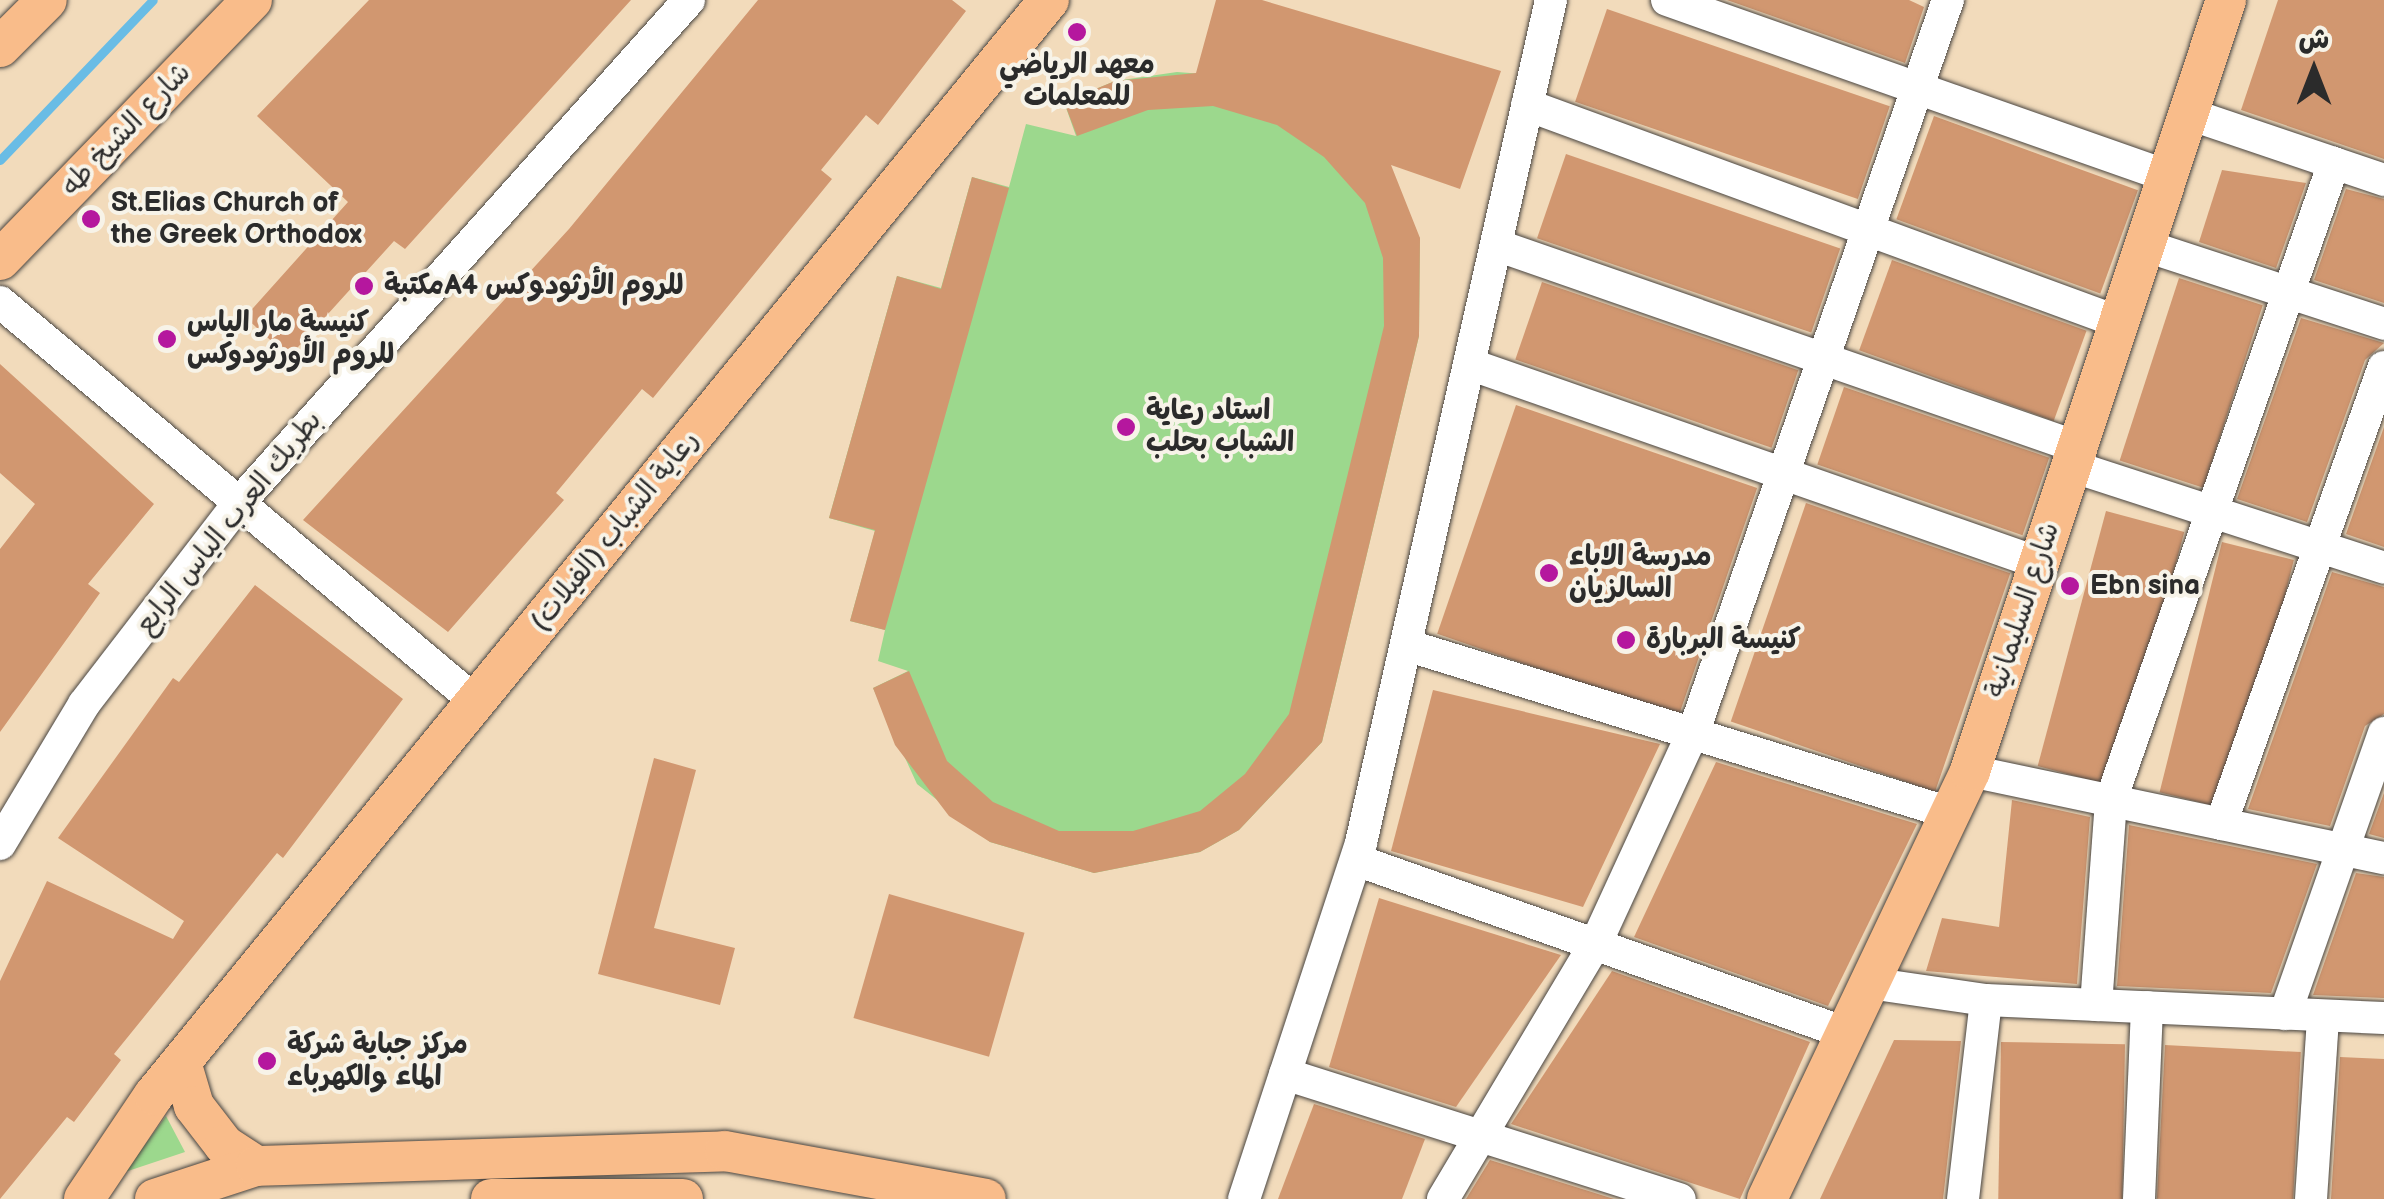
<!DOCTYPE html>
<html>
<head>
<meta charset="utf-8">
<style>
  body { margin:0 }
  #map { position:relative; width:2384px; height:1199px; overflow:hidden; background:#f2dbbb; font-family:"Balsamiq Sans","Playpen Sans Arabic",sans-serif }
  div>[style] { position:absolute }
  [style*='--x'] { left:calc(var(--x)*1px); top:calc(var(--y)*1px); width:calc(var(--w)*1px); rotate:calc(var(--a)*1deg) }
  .green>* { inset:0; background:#9cd88d }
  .stream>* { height:9px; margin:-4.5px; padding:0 4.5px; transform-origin:4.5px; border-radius:4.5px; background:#69bce5 }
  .building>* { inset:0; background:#d19770; transform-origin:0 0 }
  .roads { filter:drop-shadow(0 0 2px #494541) drop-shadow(0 0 2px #494541) }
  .minor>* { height:32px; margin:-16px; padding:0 16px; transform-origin:16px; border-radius:16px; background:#fff }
  .major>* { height:40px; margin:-20px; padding:0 20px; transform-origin:20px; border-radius:20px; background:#f9bc8a }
  .dots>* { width:28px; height:28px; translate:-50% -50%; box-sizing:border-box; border:5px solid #f7f3e8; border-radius:50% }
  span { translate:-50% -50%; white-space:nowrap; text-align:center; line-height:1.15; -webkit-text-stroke:8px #f7f3e8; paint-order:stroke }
  .poi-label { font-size:28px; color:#2b2b2b; font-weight:700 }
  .left { translate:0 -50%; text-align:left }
  .street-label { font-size:28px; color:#2b2b2b }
  .north { position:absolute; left:2264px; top:20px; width:100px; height:100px; -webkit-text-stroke:8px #f7f3e8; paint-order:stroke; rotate:0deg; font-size:28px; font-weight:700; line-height:40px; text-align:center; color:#2b2b2b }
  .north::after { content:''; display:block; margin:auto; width:35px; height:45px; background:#2b2b2b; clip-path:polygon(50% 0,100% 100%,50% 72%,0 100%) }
</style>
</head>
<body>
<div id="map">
  <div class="green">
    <div style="clip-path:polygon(1177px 72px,1230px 76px,1420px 238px,1419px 336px,1322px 742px,1239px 830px,1200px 852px,1094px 873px,990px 842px,917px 784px,873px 688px,908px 671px,878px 661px,885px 630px,850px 621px,875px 531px,829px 518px,897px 276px,941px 288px,972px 177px,1009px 187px,1026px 124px,1076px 136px,1064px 102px,1115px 81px)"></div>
    <div style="clip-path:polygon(166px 1116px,185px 1152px,125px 1172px)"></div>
  </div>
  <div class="stream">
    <div style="--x:0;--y:160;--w:221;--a:-46.3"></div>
  </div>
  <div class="building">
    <div style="clip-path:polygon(369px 0,631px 0,405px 249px,394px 241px,289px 357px,245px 317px,348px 202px,257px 116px)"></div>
    <div style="clip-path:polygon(758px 0,952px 0,966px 11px,878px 125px,866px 115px,821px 170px,832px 179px,653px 398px,642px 389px,556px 493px,564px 500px,448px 632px,303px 520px,569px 229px)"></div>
    <div style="clip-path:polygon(1216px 0,1262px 0,1501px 71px,1460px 189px,1391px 165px,1420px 238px,1419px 336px,1322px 742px,1239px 830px,1200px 852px,1094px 873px,990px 842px,949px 816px,895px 745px,873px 688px,909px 671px,947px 761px,993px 802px,1059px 831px,1133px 831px,1200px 811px,1245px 774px,1289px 714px,1384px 326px,1383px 258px,1365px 203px,1324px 157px,1277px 125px,1213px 106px,1148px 110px,1077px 136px,1064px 102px,1115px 81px,1196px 73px)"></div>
    <div style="clip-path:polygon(1727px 0,1909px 0,1924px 7px,1905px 63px)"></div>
    <div style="clip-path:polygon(2278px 0,2384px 0,2384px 159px,2241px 110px)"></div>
    <div style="left:1607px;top:9px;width:299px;height:98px;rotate:19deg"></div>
    <div style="left:1934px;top:116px;width:217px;height:110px;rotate:20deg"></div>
    <div style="left:1566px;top:154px;width:290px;height:89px;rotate:19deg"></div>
    <div style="clip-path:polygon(2222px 170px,2306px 183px,2276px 268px,2199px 242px)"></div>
    <div style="clip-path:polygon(972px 177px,1009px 188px,885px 630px,850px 621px,875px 530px,829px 518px,897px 276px,941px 289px)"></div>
    <div style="clip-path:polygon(2346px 189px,2384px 199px,2384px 303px,2314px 280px)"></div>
    <div style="left:1892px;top:260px;width:207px;height:96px;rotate:20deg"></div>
    <div style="left:2179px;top:278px;width:88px;height:192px;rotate:18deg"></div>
    <div style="left:1542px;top:282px;width:271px;height:82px;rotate:19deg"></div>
    <div style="clip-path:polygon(2301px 318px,2384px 343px,2365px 360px,2307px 522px,2237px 499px)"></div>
    <div style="clip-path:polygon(0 364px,154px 504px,88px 584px,100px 593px,0 732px,0 549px,35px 504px,0 473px)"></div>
    <div style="left:1844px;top:387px;width:217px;height:82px;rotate:19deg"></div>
    <div style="left:1516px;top:405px;width:255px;height:242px;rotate:19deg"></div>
    <div style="clip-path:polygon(2384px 427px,2384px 547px,2346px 534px)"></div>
    <div style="left:1806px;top:503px;width:216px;height:231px;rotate:19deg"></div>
    <div style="left:2106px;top:511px;width:81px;height:264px;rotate:15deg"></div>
    <div style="left:2222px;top:542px;width:74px;height:258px;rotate:14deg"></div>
    <div style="clip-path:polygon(2332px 572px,2384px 587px,2384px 714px,2365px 726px,2330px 826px,2248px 809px)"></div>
    <div style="clip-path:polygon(255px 585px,403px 699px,283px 858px,277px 853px,114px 1054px,121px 1060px,74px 1122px,67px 1117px,0 1199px,0 981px,47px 881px,173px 939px,184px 921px,58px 838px,173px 678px,179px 682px)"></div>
    <div style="clip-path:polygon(1433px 690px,1660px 744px,1583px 907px,1391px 851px)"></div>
    <div style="clip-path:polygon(654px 758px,696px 770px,654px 928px,735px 948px,720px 1005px,598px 974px)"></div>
    <div style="clip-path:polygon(1716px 762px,1917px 824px,1828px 1006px,1634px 937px)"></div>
    <div style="clip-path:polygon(2384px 793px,2384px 838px,2369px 834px)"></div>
    <div style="clip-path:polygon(2012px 800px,2090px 817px,2077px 984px,1926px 971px,1942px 918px,1999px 927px)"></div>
    <div style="clip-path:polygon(2129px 825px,2317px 864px,2271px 993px,2117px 986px)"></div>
    <div style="clip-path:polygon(2356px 873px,2384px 877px,2384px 998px,2313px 995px)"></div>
    <div style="left:889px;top:894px;width:141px;height:129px;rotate:16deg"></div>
    <div style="clip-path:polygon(1379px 898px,1561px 955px,1456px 1107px,1329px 1067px)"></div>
    <div style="clip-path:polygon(1612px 971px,1810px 1042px,1740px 1199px,1511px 1124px)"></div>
    <div style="clip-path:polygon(1894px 1040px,1961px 1041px,1943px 1199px,1820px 1199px)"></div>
    <div style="left:2001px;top:1042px;width:124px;height:158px;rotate:1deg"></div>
    <div style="left:2165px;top:1045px;width:136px;height:154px;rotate:3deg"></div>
    <div style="clip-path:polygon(2340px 1057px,2384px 1059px,2384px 1199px,2331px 1199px)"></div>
    <div style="clip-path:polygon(1314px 1104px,1425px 1139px,1402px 1199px,1278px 1199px)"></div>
    <div style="clip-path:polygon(1490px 1160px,1614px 1199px,1466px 1199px)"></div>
  </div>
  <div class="roads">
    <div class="minor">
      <div style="--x:1667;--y:0;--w:530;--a:19.39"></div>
      <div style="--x:1527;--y:105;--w:631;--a:20.13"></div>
      <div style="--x:2189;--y:114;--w:206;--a:18.7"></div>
      <div style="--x:1496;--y:245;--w:615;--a:19.17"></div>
      <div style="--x:2143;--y:245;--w:254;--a:18.1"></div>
      <div style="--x:0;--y:302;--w:620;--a:40.03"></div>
      <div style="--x:1469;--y:364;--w:604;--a:19.25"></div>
      <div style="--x:2071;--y:466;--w:329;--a:18"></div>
      <div style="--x:1406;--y:645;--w:569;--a:17.16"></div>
      <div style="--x:1970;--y:771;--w:423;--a:11.9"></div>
      <div style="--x:2221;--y:824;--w:485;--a:-70.4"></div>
      <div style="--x:0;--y:844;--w:163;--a:-59"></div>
      <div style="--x:84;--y:704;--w:254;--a:-52.4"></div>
      <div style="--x:239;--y:503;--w:675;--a:-48.18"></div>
      <div style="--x:1356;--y:860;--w:520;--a:19.45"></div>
      <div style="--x:1869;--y:983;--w:118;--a:8.3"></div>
      <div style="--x:1986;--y:1000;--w:398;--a:2.6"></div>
      <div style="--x:2096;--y:1005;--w:206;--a:-85.8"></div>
      <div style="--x:2111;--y:800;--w:675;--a:-70.71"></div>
      <div style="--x:2285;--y:1014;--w:298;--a:-70.6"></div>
      <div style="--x:1285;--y:1074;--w:414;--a:17.6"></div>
      <div style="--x:1244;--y:1199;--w:375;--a:-71.8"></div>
      <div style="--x:1361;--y:843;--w:864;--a:-77.3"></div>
      <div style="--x:1443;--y:1199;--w:300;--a:-59.2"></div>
      <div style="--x:1597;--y:941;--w:234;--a:-65.3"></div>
      <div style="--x:1695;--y:728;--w:771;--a:-70.84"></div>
      <div style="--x:1963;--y:1199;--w:200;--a:-83.4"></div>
      <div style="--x:2139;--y:1199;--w:192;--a:-87.6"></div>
      <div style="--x:2311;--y:1199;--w:183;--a:-86.2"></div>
    </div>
    <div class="major">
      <div style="--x:0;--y:47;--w:66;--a:-45"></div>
      <div style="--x:0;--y:260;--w:362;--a:-45.9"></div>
      <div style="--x:181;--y:1062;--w:46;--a:73.5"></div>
      <div style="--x:194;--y:1106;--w:49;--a:52.4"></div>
      <div style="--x:224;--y:1145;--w:38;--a:33"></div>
      <div style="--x:84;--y:1199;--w:125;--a:-56.1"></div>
      <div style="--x:154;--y:1095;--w:1414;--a:-50.74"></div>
      <div style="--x:155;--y:1199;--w:106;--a:-18.1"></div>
      <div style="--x:256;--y:1166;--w:469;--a:-1.8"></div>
      <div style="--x:725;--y:1151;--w:265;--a:10.4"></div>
      <div style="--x:491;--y:1199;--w:192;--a:0"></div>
      <div style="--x:1767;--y:1199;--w:474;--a:-64.6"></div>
      <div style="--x:1970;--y:771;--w:812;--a:-71.63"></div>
    </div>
  </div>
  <div class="dots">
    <div style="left:1077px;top:32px;background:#b5179e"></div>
    <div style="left:91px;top:219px;background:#b5179e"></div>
    <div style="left:364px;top:286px;background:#b5179e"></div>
    <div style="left:167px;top:339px;background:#b5179e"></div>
    <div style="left:1126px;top:427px;background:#b5179e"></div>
    <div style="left:1549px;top:573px;background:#b5179e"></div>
    <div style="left:2070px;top:586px;background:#b5179e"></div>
    <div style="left:1626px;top:640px;background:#b5179e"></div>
    <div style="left:267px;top:1061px;background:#b5179e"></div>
  </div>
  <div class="poi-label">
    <span style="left:1077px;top:81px">معهد الرياضي<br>للمعلمات</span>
    <span class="left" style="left:111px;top:219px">St.Elias Church of<br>the Greek Orthodox</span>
    <span class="left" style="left:384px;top:286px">مكتبةA4 للروم الأرثودوكس</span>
    <span class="left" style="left:187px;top:339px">كنيسة مار الياس<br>للروم الأورثودوكس</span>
    <span class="left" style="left:1146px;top:427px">استاد رعاية<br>الشباب بحلب</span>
    <span class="left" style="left:1569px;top:573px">مدرسة الاباء<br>السالزيان</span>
    <span class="left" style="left:2090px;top:586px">Ebn sina</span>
    <span class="left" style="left:1646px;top:640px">كنيسة البربارة</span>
    <span class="left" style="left:287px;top:1061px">مركز جباية شركة<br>الماء والكهرباء</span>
  </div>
  <div class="street-label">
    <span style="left:126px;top:130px;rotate:-46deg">شارع الشيخ طه</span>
    <span style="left:229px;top:523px;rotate:-51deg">بطريك العرب الياس الرابع</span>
    <span style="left:615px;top:531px;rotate:-51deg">رعاية الشباب (الفيلات)</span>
    <span style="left:2023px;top:610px;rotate:-72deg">شارع السليمانية</span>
  </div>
  <div class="north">ش</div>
</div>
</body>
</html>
